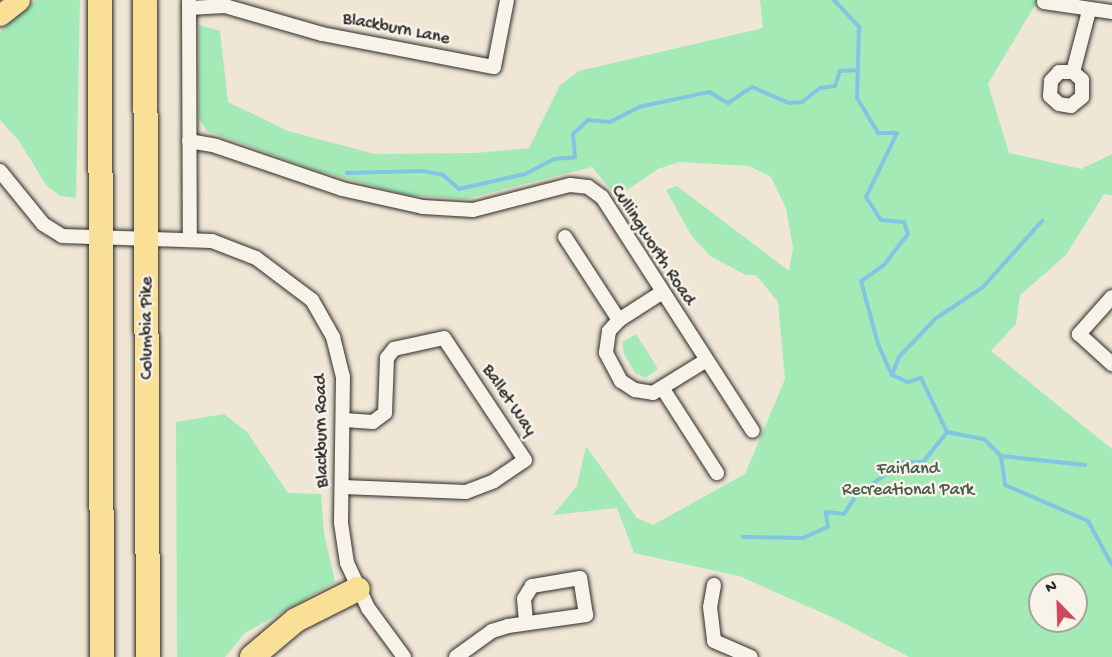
<!DOCTYPE html>
<html>
<head>
<meta charset="utf-8">
<style>
  body { margin:0 }
  #map { position:relative; width:1112px; height:657px; overflow:hidden; background:#f0e6d5; font-family:"Gochi Hand",sans-serif }
  div>[style] { position:absolute }
  [style*='--x'] { left:calc(var(--x)*1px); top:calc(var(--y)*1px); width:calc(var(--w)*1px); rotate:calc(var(--a)*1deg) }
  .green>* { inset:0; background:#a3eab7 }
  .stream>* { height:4px; margin:-2px; padding:0 2px; transform-origin:2px; border-radius:2px; background:#81c5e2 }
  .roads { filter:drop-shadow(0 0 2px #2b2b2b) drop-shadow(0 0 2px #2b2b2b) }
  .street>* { height:14px; margin:-7px; padding:0 7px; transform-origin:7px; border-radius:7px; background:#f7f3e8 }
  .primary>* { height:21px; margin:-10.5px; padding:0 10.5px; transform-origin:10.5px; border-radius:10.5px; background:#fadf96 }
  .highway>* { height:24px; margin:-12px; padding:0 12px; transform-origin:12px; border-radius:12px; background:#fadf96 }
  span { translate:-50% -50%; white-space:nowrap; text-align:center; line-height:1.15; -webkit-text-stroke:5px #f7f3e8; paint-order:stroke }
  .street-label { font-size:18px; color:#2b2b2b }
  .park-label { font-size:18px; color:#495b4e }
  .north { position:absolute; left:1028px; top:573px; width:60px; height:60px; box-sizing:border-box; background:#f7f3e8; border:2px solid #a5a39c; border-radius:50%; rotate:337deg; font-size:16px; font-weight:700; line-height:24px; text-align:center; color:#2b2b2b }
  .north::after { content:''; display:block; margin:auto; width:21px; height:27px; background:#d1495b; clip-path:polygon(50% 0,100% 100%,50% 72%,0 100%) }
</style>
</head>
<body>
<div id="map">
  <div class="green">
    <div style="clip-path:polygon(36px 0,80px 0,76px 198px,60px 196px,47px 186px,19px 141px,0 120px,0 32px)"></div>
    <div style="clip-path:polygon(evenodd,760px 0,1038px 0,988px 84px,1009px 153px,1081px 169px,1112px 154px,1112px 195px,1104px 194px,1066px 255px,1020px 295px,1016px 324px,991px 351px,1112px 449px,1112px 657px,909px 657px,836px 619px,739px 576px,634px 553px,617px 508px,553px 515px,577px 486px,586px 446px,637px 518px,653px 525px,745px 474px,785px 379px,778px 302px,756px 275px,746px 275px,710px 256px,691px 235px,666px 190px,677px 186px,789px 271px,793px 248px,786px 208px,771px 177px,749px 166px,679px 162px,658px 169px,617px 197px,592px 167px,466px 199px,407px 195px,315px 170px,207px 131px,199px 119px,199px 25px,220px 31px,228px 102px,288px 131px,375px 154px,476px 153px,529px 148px,560px 85px,579px 71px,763px 28px,760px 0,1040px 585px,1076px 585px,1076px 621px,1040px 621px,1040px 585px)"></div>
    <div style="clip-path:polygon(636px 334px,658px 369px,645px 378px,635px 373px,624px 354px,622px 342px)"></div>
    <div style="clip-path:polygon(224px 414px,247px 432px,288px 493px,321px 494px,324px 533px,335px 582px,245px 633px,225px 657px,177px 657px,176px 422px)"></div>
  </div>
  <div class="stream">
    <div style="--x:834;--y:0;--w:37;--a:47"></div>
    <div style="--x:859;--y:27;--w:71;--a:91.6"></div>
    <div style="--x:857;--y:98;--w:41;--a:59"></div>
    <div style="--x:878;--y:133;--w:19;--a:0"></div>
    <div style="--x:897;--y:133;--w:71;--a:115.8"></div>
    <div style="--x:866;--y:197;--w:27;--a:57"></div>
    <div style="--x:881;--y:220;--w:23;--a:5"></div>
    <div style="--x:904;--y:222;--w:13;--a:72"></div>
    <div style="--x:908;--y:234;--w:39;--a:128"></div>
    <div style="--x:884;--y:265;--w:28;--a:145"></div>
    <div style="--x:861;--y:281;--w:65;--a:74.9"></div>
    <div style="--x:878;--y:344;--w:34;--a:66"></div>
    <div style="--x:892;--y:375;--w:17;--a:24"></div>
    <div style="--x:908;--y:382;--w:14;--a:-17"></div>
    <div style="--x:921;--y:378;--w:60;--a:64.3"></div>
    <div style="--x:347;--y:173;--w:76;--a:-1.5"></div>
    <div style="--x:423;--y:171;--w:20;--a:11"></div>
    <div style="--x:443;--y:175;--w:21;--a:41"></div>
    <div style="--x:459;--y:189;--w:68;--a:-12.8"></div>
    <div style="--x:525;--y:174;--w:33;--a:-27"></div>
    <div style="--x:554;--y:159;--w:21;--a:-5"></div>
    <div style="--x:575;--y:157;--w:23;--a:-95"></div>
    <div style="--x:573;--y:134;--w:21;--a:-43"></div>
    <div style="--x:588;--y:120;--w:22;--a:5"></div>
    <div style="--x:610;--y:122;--w:33;--a:-27"></div>
    <div style="--x:639;--y:107;--w:72;--a:-12.1"></div>
    <div style="--x:709;--y:92;--w:22;--a:30"></div>
    <div style="--x:728;--y:103;--w:29;--a:-34"></div>
    <div style="--x:752;--y:87;--w:40;--a:23.4"></div>
    <div style="--x:789;--y:103;--w:13;--a:-4"></div>
    <div style="--x:802;--y:102;--w:23;--a:-38"></div>
    <div style="--x:820;--y:88;--w:15;--a:-8"></div>
    <div style="--x:835;--y:86;--w:16;--a:-72"></div>
    <div style="--x:840;--y:71;--w:18;--a:-3"></div>
    <div style="--x:892;--y:375;--w:19;--a:-69"></div>
    <div style="--x:899;--y:357;--w:52;--a:-46.5"></div>
    <div style="--x:935;--y:319;--w:58;--a:-33.7"></div>
    <div style="--x:983;--y:287;--w:89;--a:-48.2"></div>
    <div style="--x:1085;--y:465;--w:84;--a:-173.9"></div>
    <div style="--x:1001;--y:456;--w:29;--a:82"></div>
    <div style="--x:1005;--y:485;--w:90;--a:23.4"></div>
    <div style="--x:1088;--y:521;--w:50;--a:61.4"></div>
    <div style="--x:743;--y:537;--w:60;--a:1"></div>
    <div style="--x:803;--y:538;--w:27;--a:-24"></div>
    <div style="--x:828;--y:527;--w:15;--a:-98"></div>
    <div style="--x:826;--y:512;--w:18;--a:6"></div>
    <div style="--x:844;--y:514;--w:20;--a:-57"></div>
    <div style="--x:855;--y:497;--w:59;--a:-36.7"></div>
    <div style="--x:902;--y:462;--w:21;--a:0"></div>
    <div style="--x:923;--y:462;--w:38;--a:-51"></div>
    <div style="--x:947;--y:432;--w:38;--a:11"></div>
    <div style="--x:984;--y:439;--w:24;--a:45"></div>
  </div>
  <div class="roads">
    <div class="street">
      <div style="--x:189;--y:1;--w:237;--a:89.8"></div>
      <div style="--x:1044;--y:2;--w:69;--a:8.4"></div>
      <div style="--x:189;--y:8;--w:36;--a:-3"></div>
      <div style="--x:225;--y:6;--w:101;--a:16.1"></div>
      <div style="--x:322;--y:34;--w:175;--a:10.9"></div>
      <div style="--x:494;--y:67;--w:68;--a:-79"></div>
      <div style="--x:1073;--y:72;--w:12;--a:42"></div>
      <div style="--x:1082;--y:80;--w:17;--a:90"></div>
      <div style="--x:1082;--y:97;--w:14;--a:141"></div>
      <div style="--x:1071;--y:106;--w:12;--a:-171"></div>
      <div style="--x:1059;--y:104;--w:12;--a:-138"></div>
      <div style="--x:1050;--y:96;--w:15;--a:-86"></div>
      <div style="--x:1051;--y:81;--w:12;--a:-48"></div>
      <div style="--x:1059;--y:72;--w:14;--a:0"></div>
      <div style="--x:1073;--y:72;--w:63;--a:-75.3"></div>
      <div style="--x:189;--y:141;--w:27;--a:10"></div>
      <div style="--x:216;--y:146;--w:133;--a:18.8"></div>
      <div style="--x:342;--y:189;--w:83;--a:12.5"></div>
      <div style="--x:423;--y:207;--w:50;--a:3.4"></div>
      <div style="--x:473;--y:210;--w:100;--a:-14.5"></div>
      <div style="--x:570;--y:185;--w:18;--a:6"></div>
      <div style="--x:588;--y:187;--w:17;--a:36"></div>
      <div style="--x:602;--y:197;--w:278;--a:57.2"></div>
      <div style="--x:0;--y:171;--w:68;--a:50.9"></div>
      <div style="--x:43;--y:224;--w:22;--a:32"></div>
      <div style="--x:62;--y:236;--w:150;--a:1.9"></div>
      <div style="--x:212;--y:241;--w:47;--a:21.1"></div>
      <div style="--x:256;--y:258;--w:70;--a:36.9"></div>
      <div style="--x:312;--y:300;--w:43;--a:60.4"></div>
      <div style="--x:333;--y:337;--w:41;--a:76"></div>
      <div style="--x:343;--y:377;--w:146;--a:90.8"></div>
      <div style="--x:341;--y:523;--w:40;--a:81.5"></div>
      <div style="--x:347;--y:563;--w:50;--a:65"></div>
      <div style="--x:368;--y:608;--w:61;--a:53.7"></div>
      <div style="--x:565;--y:237;--w:99;--a:57"></div>
      <div style="--x:661;--y:293;--w:50;--a:147.3"></div>
      <div style="--x:619;--y:320;--w:15;--a:132"></div>
      <div style="--x:609;--y:331;--w:22;--a:98"></div>
      <div style="--x:606;--y:353;--w:32;--a:62"></div>
      <div style="--x:621;--y:381;--w:17;--a:33"></div>
      <div style="--x:635;--y:390;--w:18;--a:9"></div>
      <div style="--x:653;--y:393;--w:61;--a:-31.6"></div>
      <div style="--x:1112;--y:297;--w:50;--a:131.7"></div>
      <div style="--x:1079;--y:334;--w:45;--a:42.3"></div>
      <div style="--x:663;--y:389;--w:100;--a:57.3"></div>
      <div style="--x:343;--y:487;--w:123;--a:2.3"></div>
      <div style="--x:466;--y:492;--w:30;--a:-21"></div>
      <div style="--x:494;--y:481;--w:37;--a:-34"></div>
      <div style="--x:525;--y:460;--w:146;--a:-123.6"></div>
      <div style="--x:444;--y:338;--w:51;--a:167.6"></div>
      <div style="--x:394;--y:349;--w:11;--a:128"></div>
      <div style="--x:387;--y:358;--w:55;--a:92.1"></div>
      <div style="--x:385;--y:413;--w:15;--a:143"></div>
      <div style="--x:373;--y:422;--w:29;--a:-176"></div>
      <div style="--x:714;--y:585;--w:22;--a:100"></div>
      <div style="--x:710;--y:607;--w:34;--a:83"></div>
      <div style="--x:714;--y:641;--w:40;--a:23.4"></div>
      <div style="--x:456;--y:657;--w:44;--a:-35.8"></div>
      <div style="--x:492;--y:631;--w:17;--a:-17"></div>
      <div style="--x:508;--y:626;--w:79;--a:-8"></div>
      <div style="--x:586;--y:615;--w:37;--a:-99"></div>
      <div style="--x:580;--y:578;--w:49;--a:170.5"></div>
      <div style="--x:532;--y:586;--w:15;--a:122"></div>
      <div style="--x:524;--y:599;--w:23;--a:85"></div>
    </div>
    <div class="primary">
      <div style="--x:0;--y:15;--w:24;--a:-38"></div>
    </div>
    <div class="highway">
      <div style="--x:100;--y:0;--w:657;--a:89.83"></div>
      <div style="--x:145;--y:0;--w:657;--a:89.74"></div>
      <div style="--x:252;--y:657;--w:57;--a:-40.1"></div>
      <div style="--x:296;--y:620;--w:69;--a:-26.6"></div>
    </div>
  </div>
  <div class="street-label">
    <span style="left:396px;top:30px;rotate:11deg">Blackburn Lane</span>
    <span style="left:652px;top:246px;rotate:57deg">Cullingworth Road</span>
    <span style="left:148px;top:328px;rotate:-90deg">Columbia Pike</span>
    <span style="left:508px;top:401px;rotate:56deg">Ballet Way</span>
    <span style="left:323px;top:431px;rotate:-91deg">Blackburn Road</span>
  </div>
  <div class="park-label">
    <span style="left:908px;top:481px">Fairland<br>Recreational Park</span>
  </div>
  <div class="north">N</div>
</div>
</body>
</html>
